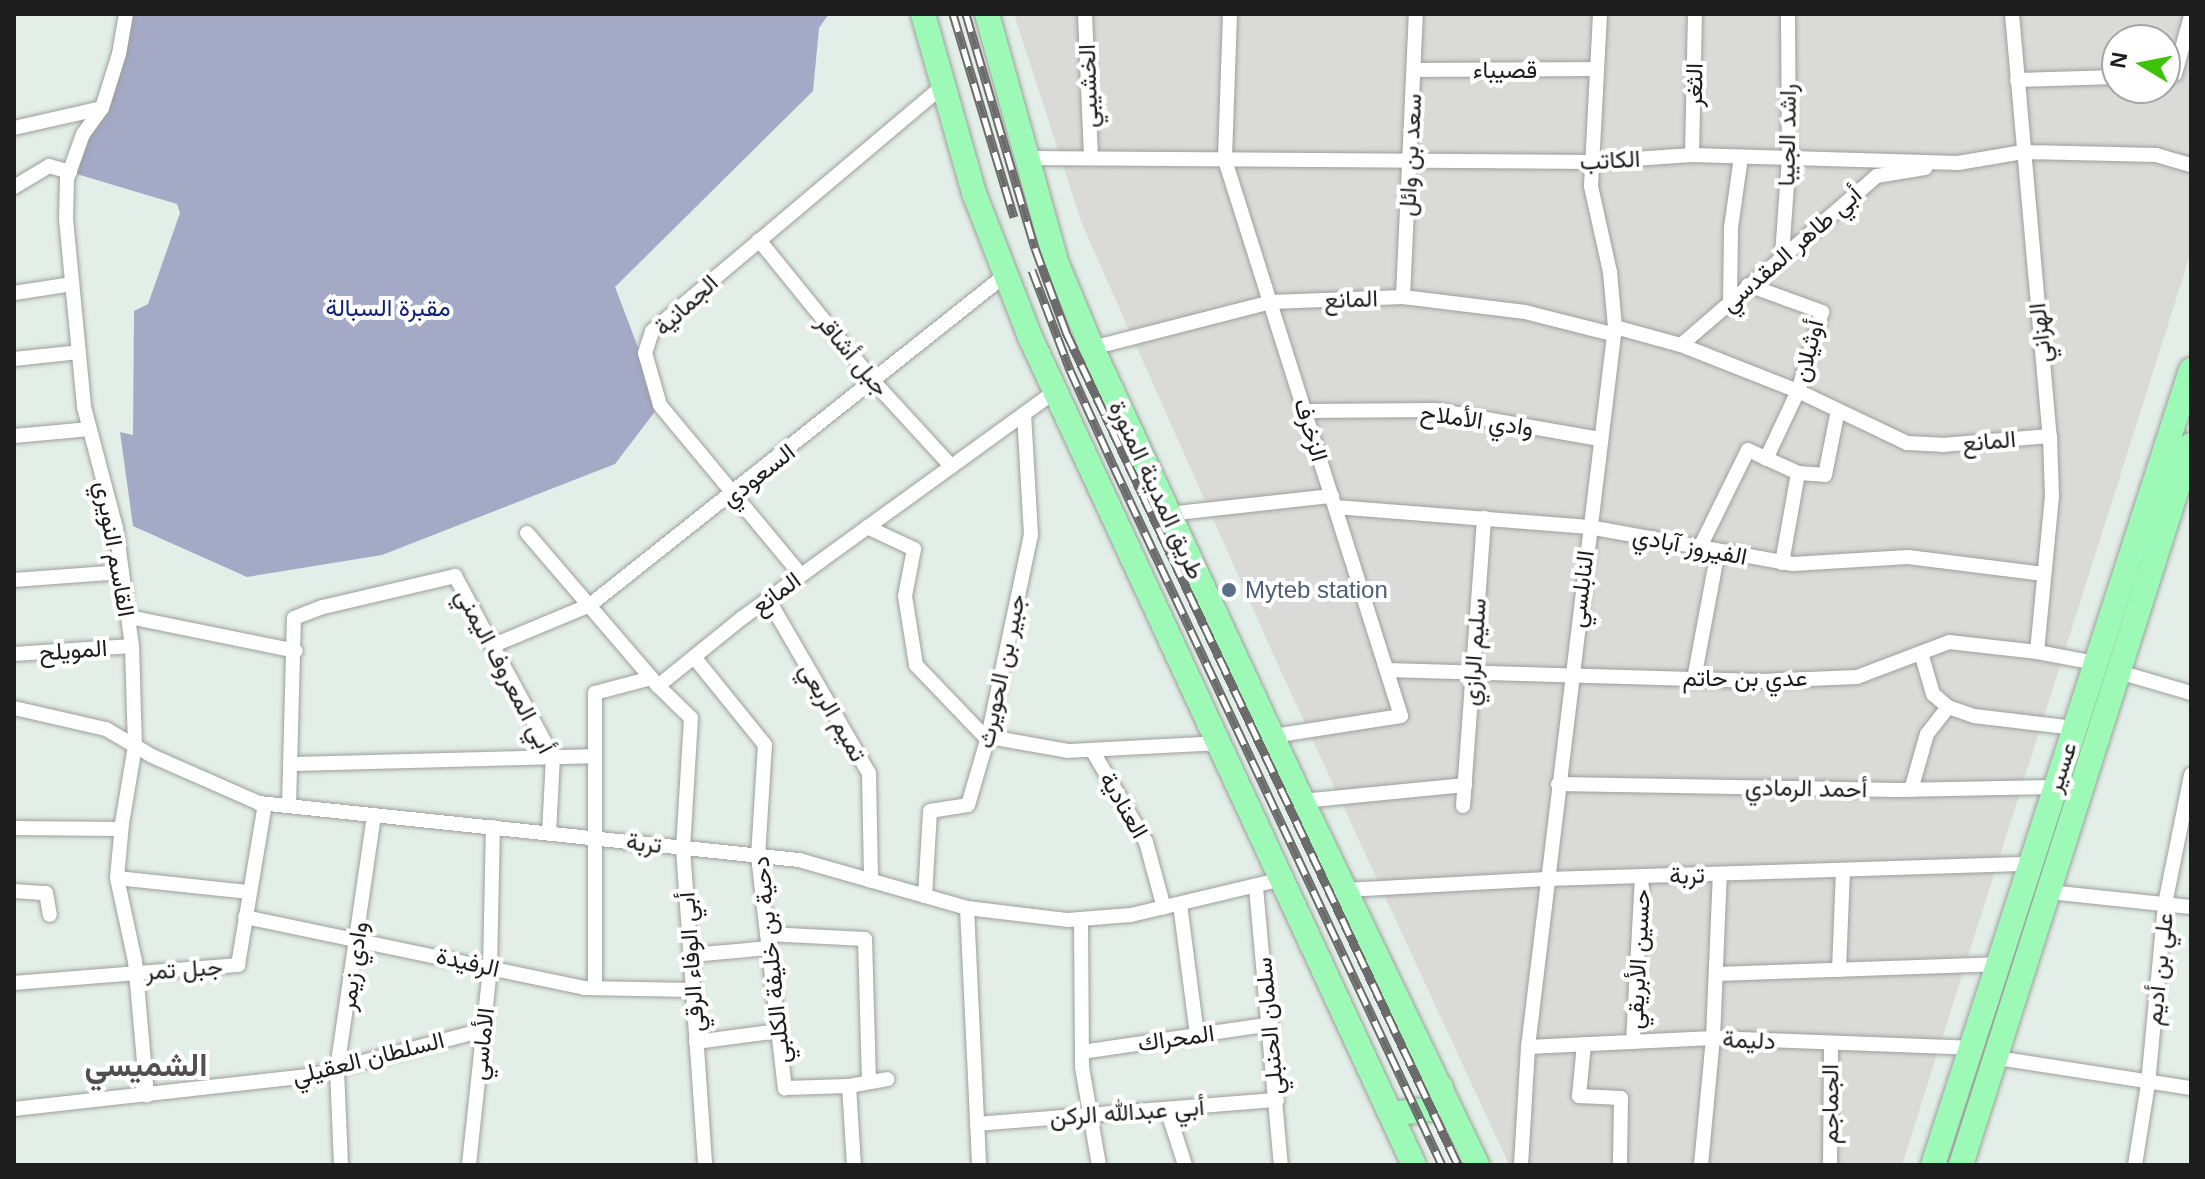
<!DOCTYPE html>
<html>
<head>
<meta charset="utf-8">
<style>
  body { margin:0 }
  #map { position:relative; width:2205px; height:1179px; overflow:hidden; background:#e2eee7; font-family:Helvetica,Vazirmatn,sans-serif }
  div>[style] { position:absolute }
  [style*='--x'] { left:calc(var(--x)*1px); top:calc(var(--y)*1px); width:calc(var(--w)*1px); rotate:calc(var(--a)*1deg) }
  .residential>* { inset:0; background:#dadbd9 }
  .cemetery>* { inset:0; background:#a4a9c6 }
  .roads { filter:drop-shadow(0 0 2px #9e9e9e) drop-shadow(0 0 2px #9e9e9e) }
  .minor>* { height:14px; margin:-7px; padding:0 7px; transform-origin:7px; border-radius:7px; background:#fff }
  .primary>* { height:24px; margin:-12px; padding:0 12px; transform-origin:12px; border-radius:12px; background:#9cf9b6 }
  .rail>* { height:9px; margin-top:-4.5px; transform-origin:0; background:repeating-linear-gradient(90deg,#fff 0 18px,#6b6b6b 0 36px); box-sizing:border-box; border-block:2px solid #6b6b6b }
  .dots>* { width:22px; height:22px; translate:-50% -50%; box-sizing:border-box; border:4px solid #fff; border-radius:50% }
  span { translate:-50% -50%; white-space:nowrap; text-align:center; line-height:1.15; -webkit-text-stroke:8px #fff; paint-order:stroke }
  .street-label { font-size:24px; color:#1d1d1d }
  .park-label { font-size:24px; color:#0e2377 }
  .service-label { font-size:24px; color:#4e5e75 }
  .left { translate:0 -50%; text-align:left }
  .district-label { font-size:32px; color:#505050; font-weight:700 }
  .frame { position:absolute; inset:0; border:16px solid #1d1d1d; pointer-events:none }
  .north { position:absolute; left:2101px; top:24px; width:80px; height:80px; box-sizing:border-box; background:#fff; border:2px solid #a5a5a5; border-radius:50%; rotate:280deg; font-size:22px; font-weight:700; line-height:32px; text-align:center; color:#1d1d1d }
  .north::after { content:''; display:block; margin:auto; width:28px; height:36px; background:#3cc306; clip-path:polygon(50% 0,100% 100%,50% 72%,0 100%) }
</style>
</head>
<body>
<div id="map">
  <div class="residential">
    <div style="clip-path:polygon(evenodd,1014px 14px,2191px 14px,2191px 252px,1902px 1165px,1509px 1165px,1278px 665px,1082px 224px,1014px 14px,2117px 40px,2165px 40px,2165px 88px,2117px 88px,2117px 40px)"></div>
  </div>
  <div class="cemetery">
    <div style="clip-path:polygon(126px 14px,829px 14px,819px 28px,813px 91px,615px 287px,660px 405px,615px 464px,382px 555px,247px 577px,133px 526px,120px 432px,133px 435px,134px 311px,148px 304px,180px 213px,177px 204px,70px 172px,102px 108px)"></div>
  </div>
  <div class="roads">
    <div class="minor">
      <div style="--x:126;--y:14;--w:41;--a:99.9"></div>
      <div style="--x:119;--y:54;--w:57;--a:107.5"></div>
      <div style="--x:102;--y:108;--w:32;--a:126"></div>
      <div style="--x:83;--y:134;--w:48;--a:109.6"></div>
      <div style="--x:67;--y:179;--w:40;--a:91.4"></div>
      <div style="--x:66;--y:219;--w:189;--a:84.5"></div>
      <div style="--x:84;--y:407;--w:125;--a:75.2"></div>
      <div style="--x:116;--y:528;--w:119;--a:82.3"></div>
      <div style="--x:132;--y:646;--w:100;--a:88.3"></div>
      <div style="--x:135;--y:746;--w:79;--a:99.5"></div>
      <div style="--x:122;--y:824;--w:54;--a:95.3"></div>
      <div style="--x:117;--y:878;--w:85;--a:77.8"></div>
      <div style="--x:135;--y:961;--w:135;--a:84.9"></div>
      <div style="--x:1085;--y:14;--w:144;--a:87.6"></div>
      <div style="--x:1230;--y:14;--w:146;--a:92"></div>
      <div style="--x:1225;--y:160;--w:583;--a:72.43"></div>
      <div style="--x:1401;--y:716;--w:130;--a:171.1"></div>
      <div style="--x:2012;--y:14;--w:424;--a:84.9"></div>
      <div style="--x:2050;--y:436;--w:60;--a:88.1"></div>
      <div style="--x:2052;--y:496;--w:157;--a:95.5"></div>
      <div style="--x:1414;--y:70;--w:183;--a:-0.3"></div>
      <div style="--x:2175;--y:74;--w:60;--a:-74.6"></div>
      <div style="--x:2017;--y:80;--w:100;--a:-1.7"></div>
      <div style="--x:14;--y:128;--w:90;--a:-12.8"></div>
      <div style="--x:1692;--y:155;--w:141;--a:-88.8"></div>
      <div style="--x:1027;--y:158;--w:565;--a:0.41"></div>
      <div style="--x:1592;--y:162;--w:100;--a:-4"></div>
      <div style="--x:1692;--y:155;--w:266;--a:1.7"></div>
      <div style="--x:1958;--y:163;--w:66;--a:-9.6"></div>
      <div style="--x:2023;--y:152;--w:133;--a:1.3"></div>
      <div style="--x:2156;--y:155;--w:36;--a:16"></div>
      <div style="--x:14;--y:187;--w:41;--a:-31"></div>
      <div style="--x:49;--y:166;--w:22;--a:16"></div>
      <div style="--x:759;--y:240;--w:183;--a:51"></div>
      <div style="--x:874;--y:382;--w:114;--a:47.5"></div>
      <div style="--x:1782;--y:255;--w:97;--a:-85.9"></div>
      <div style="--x:1789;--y:158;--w:144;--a:-90.4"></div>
      <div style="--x:1748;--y:285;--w:79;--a:20"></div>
      <div style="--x:1822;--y:312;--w:83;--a:106.9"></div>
      <div style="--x:1798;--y:391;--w:75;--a:115.2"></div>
      <div style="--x:14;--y:293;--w:59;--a:-8.8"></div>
      <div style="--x:1403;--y:297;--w:283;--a:-87.4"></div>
      <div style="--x:1730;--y:302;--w:74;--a:-89.2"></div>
      <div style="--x:1731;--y:228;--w:72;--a:-82"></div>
      <div style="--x:1615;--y:327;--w:68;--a:15.3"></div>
      <div style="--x:1681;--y:345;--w:126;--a:21.5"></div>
      <div style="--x:1798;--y:391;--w:121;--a:25.5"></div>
      <div style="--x:1907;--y:443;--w:35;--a:3"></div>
      <div style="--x:1942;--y:445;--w:108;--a:-4.8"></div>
      <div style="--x:1681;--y:345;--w:259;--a:-40.8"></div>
      <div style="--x:1877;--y:176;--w:49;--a:-9.5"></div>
      <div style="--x:1092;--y:348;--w:185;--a:-14.4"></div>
      <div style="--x:1271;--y:302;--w:132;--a:-2.2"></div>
      <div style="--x:1403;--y:297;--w:123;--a:7"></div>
      <div style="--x:1525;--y:312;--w:90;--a:14.2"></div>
      <div style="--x:14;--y:359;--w:65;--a:-6.1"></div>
      <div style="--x:1305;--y:411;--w:130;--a:-0.4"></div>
      <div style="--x:1435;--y:410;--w:167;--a:10"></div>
      <div style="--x:14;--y:436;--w:76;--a:-5.3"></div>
      <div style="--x:1335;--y:507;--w:255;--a:4.5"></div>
      <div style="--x:1589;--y:527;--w:207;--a:10.3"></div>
      <div style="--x:1793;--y:564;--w:115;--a:-3.5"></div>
      <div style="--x:1908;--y:557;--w:137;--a:7.1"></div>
      <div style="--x:1168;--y:514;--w:165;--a:-6.3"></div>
      <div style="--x:867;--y:527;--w:52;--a:25.1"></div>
      <div style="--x:914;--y:549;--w:48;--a:100.8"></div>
      <div style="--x:905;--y:596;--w:70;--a:80.9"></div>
      <div style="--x:916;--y:665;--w:98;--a:46.2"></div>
      <div style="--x:984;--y:736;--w:85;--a:10.1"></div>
      <div style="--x:1068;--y:751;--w:151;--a:-3"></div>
      <div style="--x:527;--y:533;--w:201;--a:49.4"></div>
      <div style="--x:658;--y:686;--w:46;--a:44.1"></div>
      <div style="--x:691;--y:718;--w:130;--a:93.5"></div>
      <div style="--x:683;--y:848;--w:318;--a:86"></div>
      <div style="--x:1700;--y:547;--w:108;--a:-63.7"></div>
      <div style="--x:1748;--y:450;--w:55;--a:24.7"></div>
      <div style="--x:1798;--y:473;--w:27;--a:4"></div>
      <div style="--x:1825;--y:475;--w:66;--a:-78.7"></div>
      <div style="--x:1782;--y:563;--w:91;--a:-79.9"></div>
      <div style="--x:801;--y:575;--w:221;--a:-129.7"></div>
      <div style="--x:660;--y:405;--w:54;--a:-106.1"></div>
      <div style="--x:645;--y:353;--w:23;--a:-72"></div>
      <div style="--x:652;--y:331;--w:382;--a:-40.1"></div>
      <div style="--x:14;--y:580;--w:108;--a:-4.2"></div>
      <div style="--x:768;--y:599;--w:201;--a:59.9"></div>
      <div style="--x:869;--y:773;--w:108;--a:88.9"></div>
      <div style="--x:129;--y:617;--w:170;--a:11.5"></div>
      <div style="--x:494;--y:645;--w:104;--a:-22.6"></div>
      <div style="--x:590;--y:605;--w:529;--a:-38.47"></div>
      <div style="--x:1921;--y:653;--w:43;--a:73.7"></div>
      <div style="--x:1933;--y:694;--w:20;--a:41"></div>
      <div style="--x:1948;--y:707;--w:28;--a:19"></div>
      <div style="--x:1974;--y:716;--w:101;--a:6.8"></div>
      <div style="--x:14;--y:654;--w:118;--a:-3.9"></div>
      <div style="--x:694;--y:657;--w:113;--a:51.1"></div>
      <div style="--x:765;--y:745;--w:111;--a:93.6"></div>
      <div style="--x:758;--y:856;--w:234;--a:83.4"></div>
      <div style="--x:785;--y:1088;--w:64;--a:-1.8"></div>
      <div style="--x:849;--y:1086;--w:39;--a:-10"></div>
      <div style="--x:1387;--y:670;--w:373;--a:1.7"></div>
      <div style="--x:1760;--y:681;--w:97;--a:-2.4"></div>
      <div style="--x:1857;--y:677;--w:98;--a:-20.8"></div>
      <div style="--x:1949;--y:642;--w:89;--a:6.5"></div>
      <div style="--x:2037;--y:652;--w:60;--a:10.6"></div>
      <div style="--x:2119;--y:672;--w:75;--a:16.3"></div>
      <div style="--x:1694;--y:679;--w:130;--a:-79.4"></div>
      <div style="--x:658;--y:686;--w:108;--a:-39"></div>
      <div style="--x:742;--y:618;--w:385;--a:-35.9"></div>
      <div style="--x:14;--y:708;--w:94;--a:12.9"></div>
      <div style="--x:106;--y:729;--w:53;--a:30.4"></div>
      <div style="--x:152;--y:756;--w:117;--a:23.7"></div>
      <div style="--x:259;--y:803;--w:543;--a:6.03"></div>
      <div style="--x:799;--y:860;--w:175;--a:15.9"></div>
      <div style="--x:967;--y:908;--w:102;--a:6.8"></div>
      <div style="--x:1068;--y:920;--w:63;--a:-4.5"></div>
      <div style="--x:1131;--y:915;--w:155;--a:-13.4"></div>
      <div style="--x:1092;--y:750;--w:107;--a:59.6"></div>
      <div style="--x:1146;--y:842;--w:68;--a:74.7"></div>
      <div style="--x:291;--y:764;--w:303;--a:-1.5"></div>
      <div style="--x:1558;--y:784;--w:339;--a:1"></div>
      <div style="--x:1897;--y:790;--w:157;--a:-1.1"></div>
      <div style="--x:1911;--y:790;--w:58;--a:-74.1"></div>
      <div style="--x:1927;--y:734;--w:34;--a:-52"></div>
      <div style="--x:1302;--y:801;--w:164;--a:-5.6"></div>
      <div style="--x:289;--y:806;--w:188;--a:-88.5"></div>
      <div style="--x:294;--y:618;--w:31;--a:-21"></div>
      <div style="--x:323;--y:607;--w:136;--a:-13.2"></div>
      <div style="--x:455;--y:576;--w:206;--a:61.6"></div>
      <div style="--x:553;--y:757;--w:76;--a:93"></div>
      <div style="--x:1463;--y:806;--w:289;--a:-85.8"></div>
      <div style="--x:14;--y:828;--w:107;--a:0.5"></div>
      <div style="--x:117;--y:878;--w:133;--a:6.1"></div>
      <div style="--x:1256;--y:887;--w:279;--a:84.9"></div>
      <div style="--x:1345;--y:890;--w:202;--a:-3.1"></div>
      <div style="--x:1547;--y:879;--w:482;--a:-1.8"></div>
      <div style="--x:14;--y:891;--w:32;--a:4"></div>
      <div style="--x:46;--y:893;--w:22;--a:80"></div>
      <div style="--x:2049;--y:892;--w:143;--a:6"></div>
      <div style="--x:925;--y:896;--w:85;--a:-86.6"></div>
      <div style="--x:930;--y:811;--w:38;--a:-9"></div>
      <div style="--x:968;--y:805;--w:71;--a:-73.6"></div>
      <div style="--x:988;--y:737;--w:207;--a:-78"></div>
      <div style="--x:1031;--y:535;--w:121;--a:-93.3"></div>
      <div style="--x:1180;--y:904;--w:132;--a:82.6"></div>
      <div style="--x:967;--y:908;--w:257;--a:87.3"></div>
      <div style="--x:245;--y:917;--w:346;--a:11.8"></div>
      <div style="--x:584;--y:988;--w:109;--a:1.1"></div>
      <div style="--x:1081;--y:919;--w:148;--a:89.6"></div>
      <div style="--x:1082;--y:1067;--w:99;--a:80.2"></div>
      <div style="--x:767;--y:934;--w:98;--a:2.9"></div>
      <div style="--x:865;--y:939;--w:143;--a:88.4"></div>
      <div style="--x:691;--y:955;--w:78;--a:-5.1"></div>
      <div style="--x:1839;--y:970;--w:100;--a:-87.7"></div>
      <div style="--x:1716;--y:974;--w:281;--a:-2"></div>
      <div style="--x:14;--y:983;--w:225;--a:-4.6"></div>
      <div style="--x:238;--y:965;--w:163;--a:-80.5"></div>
      <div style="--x:595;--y:988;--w:295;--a:-90"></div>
      <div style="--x:595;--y:693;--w:58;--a:-15"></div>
      <div style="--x:696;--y:1042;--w:83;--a:-7.6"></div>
      <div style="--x:1633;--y:1042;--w:166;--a:-86.9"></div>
      <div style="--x:1584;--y:1044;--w:52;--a:95.5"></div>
      <div style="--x:1579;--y:1096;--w:42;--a:2.7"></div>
      <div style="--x:1621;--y:1098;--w:67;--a:90.9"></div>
      <div style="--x:1528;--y:1047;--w:185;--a:-2.8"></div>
      <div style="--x:1713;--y:1038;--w:257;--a:2.2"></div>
      <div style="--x:1082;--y:1052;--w:191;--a:-8.4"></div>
      <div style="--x:1997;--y:1058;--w:196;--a:8.8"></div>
      <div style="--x:849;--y:1086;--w:79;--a:86.4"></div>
      <div style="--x:14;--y:1109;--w:298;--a:-6.4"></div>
      <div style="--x:310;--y:1076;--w:179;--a:-14.9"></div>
      <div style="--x:1167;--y:1109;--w:59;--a:72.2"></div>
      <div style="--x:977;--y:1124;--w:301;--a:-4.6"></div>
      <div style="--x:341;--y:1165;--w:96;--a:-92.4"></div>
      <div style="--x:337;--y:1069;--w:257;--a:-81.7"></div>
      <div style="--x:469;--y:1165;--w:198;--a:-83.9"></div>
      <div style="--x:490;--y:968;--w:141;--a:-88.8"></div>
      <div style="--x:1521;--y:1165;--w:118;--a:-86.6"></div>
      <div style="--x:1528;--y:1047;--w:725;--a:-83.11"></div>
      <div style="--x:1615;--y:327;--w:55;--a:-95.2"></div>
      <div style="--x:1610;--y:272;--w:88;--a:-102.5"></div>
      <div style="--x:1591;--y:186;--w:172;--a:-87"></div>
      <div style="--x:1701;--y:1165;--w:128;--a:-84.6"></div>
      <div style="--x:1713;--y:1038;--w:164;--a:-87.6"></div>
      <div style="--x:1830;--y:1165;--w:122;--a:-89.5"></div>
      <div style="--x:2135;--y:1165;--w:82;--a:-80.9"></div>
      <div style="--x:2148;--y:1084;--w:181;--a:-84.6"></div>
      <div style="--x:2165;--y:904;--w:132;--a:-78.6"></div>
    </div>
    <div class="primary">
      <div style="--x:923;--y:14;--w:186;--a:74.1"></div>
      <div style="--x:974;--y:193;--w:157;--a:68.7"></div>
      <div style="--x:1031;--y:339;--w:910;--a:65.12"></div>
      <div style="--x:987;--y:14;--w:260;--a:74.4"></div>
      <div style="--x:1057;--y:264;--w:91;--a:67.4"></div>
      <div style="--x:1092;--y:348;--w:499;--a:65.1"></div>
      <div style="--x:1302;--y:801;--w:404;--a:64.3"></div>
      <div style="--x:1391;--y:1114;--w:38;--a:-7"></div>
      <div style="--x:1429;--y:1109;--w:11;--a:-41"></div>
      <div style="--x:1437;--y:1102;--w:15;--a:-74"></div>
      <div style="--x:1933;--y:1165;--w:836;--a:-72.02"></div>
      <div style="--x:1961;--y:1165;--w:756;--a:-72.28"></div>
    </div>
  </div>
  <div class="rail">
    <div style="--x:953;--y:14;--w:212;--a:73.3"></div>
    <div style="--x:966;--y:14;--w:244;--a:73.6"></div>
    <div style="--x:1035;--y:248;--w:90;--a:69.7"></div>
    <div style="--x:1066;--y:332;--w:921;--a:64.8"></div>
    <div style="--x:1032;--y:270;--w:107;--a:69.2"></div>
    <div style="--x:1070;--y:370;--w:107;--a:65.6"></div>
    <div style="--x:1114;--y:467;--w:771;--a:64.83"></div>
  </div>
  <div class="dots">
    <div style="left:1229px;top:590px;background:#5c6f8a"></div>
  </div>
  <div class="street-label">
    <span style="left:1505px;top:70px">قصيباء</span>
    <span style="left:1694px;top:85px;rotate:-89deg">الثغر</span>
    <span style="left:1088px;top:86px;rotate:-92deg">الخشيبي</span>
    <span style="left:1787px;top:135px;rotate:-89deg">راشد الجيبا</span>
    <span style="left:1410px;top:155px;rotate:-87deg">سعد بن وائل</span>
    <span style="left:1610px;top:160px;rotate:-3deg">الكاتب</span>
    <span style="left:1791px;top:249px;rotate:-41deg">أبي طاهر المقدسي</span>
    <span style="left:1351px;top:299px;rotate:-2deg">المانع</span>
    <span style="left:686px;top:305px;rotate:-43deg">الجمانية</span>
    <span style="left:2040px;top:333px;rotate:-96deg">الهزاني</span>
    <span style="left:1808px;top:351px;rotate:-76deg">أوثيلان</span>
    <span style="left:853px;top:355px;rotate:50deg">جبل أشاقر</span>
    <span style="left:1477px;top:420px;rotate:8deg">وادي الأملاح</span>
    <span style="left:1311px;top:430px;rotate:73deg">الزخرف</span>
    <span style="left:1989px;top:441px;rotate:-5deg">المانع</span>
    <span style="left:758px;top:475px;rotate:-38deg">السعودي</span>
    <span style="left:1157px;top:490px;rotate:65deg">طريق المدينة المنورة</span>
    <span style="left:1690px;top:546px;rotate:11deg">الفيروز آبادي</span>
    <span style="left:115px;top:549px;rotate:80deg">القاسم النويري</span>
    <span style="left:1581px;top:589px;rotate:-83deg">النابلسي</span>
    <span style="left:776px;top:593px;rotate:-36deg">المانع</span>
    <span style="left:73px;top:650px;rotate:-4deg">المويلح</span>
    <span style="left:1474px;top:652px;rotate:-86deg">سليم الرازي</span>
    <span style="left:505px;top:671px;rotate:62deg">أبي المعروف اليمني</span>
    <span style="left:1001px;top:671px;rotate:-78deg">جبير بن الحويرث</span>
    <span style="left:1745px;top:678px">عدي بن حاتم</span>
    <span style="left:833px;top:712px;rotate:60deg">تميم الربعي</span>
    <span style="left:2061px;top:767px;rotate:-71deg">عسير</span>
    <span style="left:1806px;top:788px;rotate:1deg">أحمد الرمادي</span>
    <span style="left:1124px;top:805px;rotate:60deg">العنادية</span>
    <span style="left:644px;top:843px;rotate:6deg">تربة</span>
    <span style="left:1687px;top:875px;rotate:-2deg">تربة</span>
    <span style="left:1638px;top:959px;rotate:-87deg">حسين الأبريقي</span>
    <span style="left:771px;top:960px;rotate:-96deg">دحية بن خليفة الكلبي</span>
    <span style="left:468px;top:962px;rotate:13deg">الرفيدة</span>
    <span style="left:691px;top:962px;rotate:-94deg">أبي الوفاء الرقي</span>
    <span style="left:353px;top:966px;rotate:-82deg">وادي زيمر</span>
    <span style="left:184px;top:969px;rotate:-4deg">جبل تمر</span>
    <span style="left:2159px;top:969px;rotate:-84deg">علي بن أديم</span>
    <span style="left:1269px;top:1026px;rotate:-95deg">سلمان الحنبلي</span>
    <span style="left:1176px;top:1038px;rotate:-8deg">المحراك</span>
    <span style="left:1749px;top:1040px;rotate:2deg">دليمة</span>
    <span style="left:482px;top:1044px;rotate:-84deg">الأماسي</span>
    <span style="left:368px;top:1058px;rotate:-14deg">السلطان العقيلي</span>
    <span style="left:1830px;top:1104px;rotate:-90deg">الجماجم</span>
    <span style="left:1127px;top:1112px;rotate:-4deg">أبي عبدالله الركن</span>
  </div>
  <div class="park-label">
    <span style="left:388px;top:308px">مقبرة السبالة</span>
  </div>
  <div class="service-label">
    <span class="left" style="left:1245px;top:590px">Myteb station</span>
  </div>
  <div class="district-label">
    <span style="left:146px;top:1065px">الشميسي</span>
  </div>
  <div class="frame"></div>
  <div class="north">N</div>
</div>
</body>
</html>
